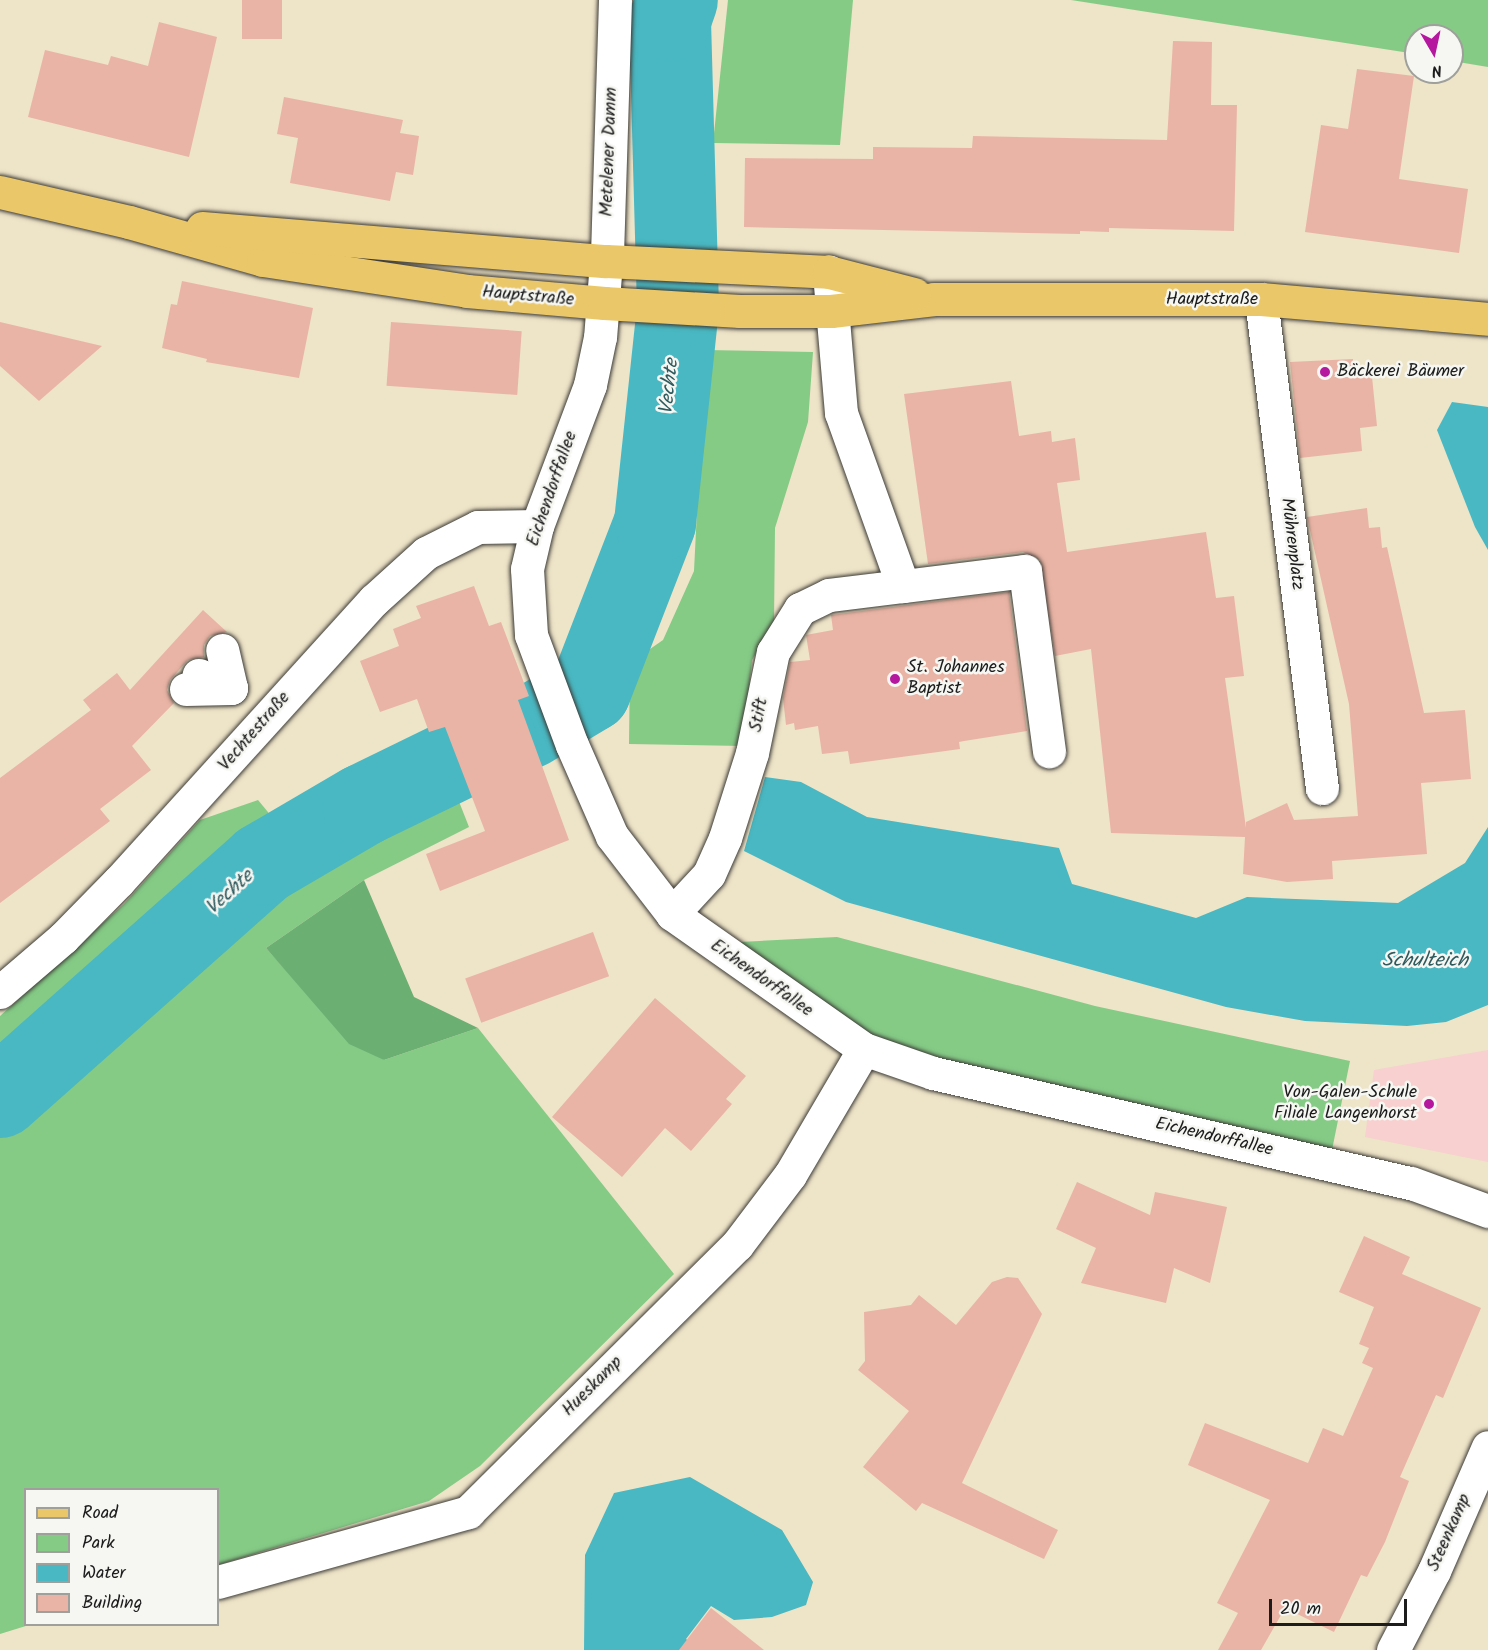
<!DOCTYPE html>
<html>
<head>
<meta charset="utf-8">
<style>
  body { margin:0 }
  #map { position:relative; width:1488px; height:1650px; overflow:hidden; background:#eee4c8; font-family:Kalam,sans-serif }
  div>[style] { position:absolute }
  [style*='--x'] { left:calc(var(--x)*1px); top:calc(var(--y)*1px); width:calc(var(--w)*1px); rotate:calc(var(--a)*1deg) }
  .built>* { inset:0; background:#f7d0cf }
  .green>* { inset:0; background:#85cb86 }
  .forest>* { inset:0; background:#6caf73 }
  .water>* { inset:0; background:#49b8c2 }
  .river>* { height:82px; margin:-41px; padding:0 41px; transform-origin:41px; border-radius:41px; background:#49b8c2 }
  .building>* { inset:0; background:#e9b4a5; transform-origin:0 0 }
  .roads { filter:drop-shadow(0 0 2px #3c3a36) drop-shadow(0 0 2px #3c3a36) }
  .minor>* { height:33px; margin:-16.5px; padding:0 16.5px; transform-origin:16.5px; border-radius:16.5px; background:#fff }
  .major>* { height:33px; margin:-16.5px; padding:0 16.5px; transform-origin:16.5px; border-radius:16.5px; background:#eac769 }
  .dots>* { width:16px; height:16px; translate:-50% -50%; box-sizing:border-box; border:3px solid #f6f6f2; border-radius:50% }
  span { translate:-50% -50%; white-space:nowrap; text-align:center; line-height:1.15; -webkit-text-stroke:5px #f6f6f2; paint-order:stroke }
  .street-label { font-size:18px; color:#1c1c1c }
  .poi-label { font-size:18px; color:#1c1c1c }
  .left { translate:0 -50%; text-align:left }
  .right { translate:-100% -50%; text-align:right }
  .water-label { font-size:20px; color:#2e5a5e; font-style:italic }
  .legend { position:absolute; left:24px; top:1488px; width:195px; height:138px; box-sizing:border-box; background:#f6f6f2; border:2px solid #9f9f9c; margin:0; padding:8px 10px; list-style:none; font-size:18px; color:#1c1c1c }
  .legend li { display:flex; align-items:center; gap:12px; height:30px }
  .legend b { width:30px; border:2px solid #9f9f9c }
  .north { position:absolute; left:1404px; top:24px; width:60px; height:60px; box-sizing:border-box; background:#f6f6f2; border:2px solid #9f9f9c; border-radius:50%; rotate:171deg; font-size:16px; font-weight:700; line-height:24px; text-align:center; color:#1c1c1c }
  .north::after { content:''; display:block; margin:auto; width:21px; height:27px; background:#b5179e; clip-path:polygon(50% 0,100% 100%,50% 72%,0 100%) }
  .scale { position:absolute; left:1269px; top:1599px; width:138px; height:27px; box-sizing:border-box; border:3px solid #1c1c1c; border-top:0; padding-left:8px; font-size:18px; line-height:21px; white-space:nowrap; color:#1c1c1c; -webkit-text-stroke:4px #f6f6f2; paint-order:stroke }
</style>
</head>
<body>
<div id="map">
  <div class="built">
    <div style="clip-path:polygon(1488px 1050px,1488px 1162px,1365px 1137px,1374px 1070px)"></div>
  </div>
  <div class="green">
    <div style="clip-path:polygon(728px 0,853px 0,840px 145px,713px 143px)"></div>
    <div style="clip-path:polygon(1071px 0,1488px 0,1488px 67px,1452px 61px,1452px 36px,1416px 36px,1416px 54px)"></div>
    <div style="clip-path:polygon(705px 350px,813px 352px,808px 422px,775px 528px,774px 623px,752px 660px,743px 746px,629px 744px,630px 663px,663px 640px,694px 571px)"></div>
    <div style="clip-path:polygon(458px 799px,469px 827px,364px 880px,266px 948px,302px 988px,384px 1060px,478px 1028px,674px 1274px,480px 1466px,429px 1501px,218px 1565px,218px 1490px,26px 1490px,26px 1624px,29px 1625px,0 1634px,0 1130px,195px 957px,311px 864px)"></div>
    <div style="clip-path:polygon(258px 800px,277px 823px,0 1069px,0 1016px,124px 904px,200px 820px)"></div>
    <div style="clip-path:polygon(837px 937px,1095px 1006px,1350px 1061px,1332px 1150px,981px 1072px,869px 1036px,740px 942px)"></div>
  </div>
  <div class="forest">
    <div style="clip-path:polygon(364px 880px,414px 997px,478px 1028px,384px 1060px,349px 1044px,266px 948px)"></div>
  </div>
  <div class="water">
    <div style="clip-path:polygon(1452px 402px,1488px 407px,1488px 550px,1475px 527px,1437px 430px)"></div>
    <div style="clip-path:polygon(765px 777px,801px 782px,867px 817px,1059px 848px,1072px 884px,1196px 918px,1247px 897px,1398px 903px,1465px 863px,1488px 827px,1488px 1005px,1446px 1022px,1407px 1026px,1305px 1021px,1226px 1007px,846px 902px,744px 851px)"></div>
    <div style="clip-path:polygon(690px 1477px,782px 1530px,813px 1582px,806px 1605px,772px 1617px,734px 1620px,711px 1606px,686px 1639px,700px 1650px,584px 1650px,585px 1555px,614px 1493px)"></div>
  </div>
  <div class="river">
    <div style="--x:528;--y:728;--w:72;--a:-30.8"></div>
    <div style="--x:590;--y:691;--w:180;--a:-68.8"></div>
    <div style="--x:655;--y:523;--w:217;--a:-83.9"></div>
    <div style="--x:678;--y:307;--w:287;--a:-91.6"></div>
    <div style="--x:670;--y:20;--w:21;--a:-71"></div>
    <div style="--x:0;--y:1097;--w:351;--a:-41.6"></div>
    <div style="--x:262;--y:864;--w:117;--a:-30.3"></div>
    <div style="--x:363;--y:805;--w:148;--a:-26"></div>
  </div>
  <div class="building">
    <div style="left:242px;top:0;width:40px;height:39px"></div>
    <div style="clip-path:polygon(159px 22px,217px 37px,189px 157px,28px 117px,45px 50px,108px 65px,111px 56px,148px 66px)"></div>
    <div style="clip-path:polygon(1173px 41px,1212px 42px,1211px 105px,1237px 105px,1234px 231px,1109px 228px,1109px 232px,1080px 231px,1080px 234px,744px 227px,745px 158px,873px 159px,873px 147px,972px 148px,973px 136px,1167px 140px)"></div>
    <div style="clip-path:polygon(1357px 69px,1414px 76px,1399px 179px,1468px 189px,1459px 253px,1305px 232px,1321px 125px,1348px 129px)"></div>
    <div style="clip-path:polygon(284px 97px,403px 120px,400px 133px,419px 136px,413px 175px,396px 172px,390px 201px,290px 183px,298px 138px,277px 134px)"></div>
    <div style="clip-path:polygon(182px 281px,313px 308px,299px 378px,206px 362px,207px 359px,162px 348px,171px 304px,177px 305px)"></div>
    <div style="clip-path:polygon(0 322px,102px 346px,39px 401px,0 366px)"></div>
    <div style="left:391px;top:322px;width:131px;height:64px;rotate:4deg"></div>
    <div style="clip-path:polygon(1353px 359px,1353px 368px,1371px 367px,1377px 426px,1360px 428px,1362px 451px,1300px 458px,1290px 362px)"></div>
    <div style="clip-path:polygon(1011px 381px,1019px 436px,1051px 431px,1052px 442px,1075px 438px,1080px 480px,1057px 483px,1067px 552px,1206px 532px,1216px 598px,1234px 596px,1244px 676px,1225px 678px,1246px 828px,1246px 822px,1287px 803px,1294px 820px,1358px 816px,1349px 704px,1307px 517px,1367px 508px,1369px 528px,1380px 527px,1382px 548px,1387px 547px,1424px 713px,1465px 710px,1471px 779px,1421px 783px,1427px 854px,1332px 861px,1333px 879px,1287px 882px,1243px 874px,1245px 837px,1111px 833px,1091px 649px,1055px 656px,1040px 560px,1023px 552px,928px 564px,904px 394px)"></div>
    <div style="clip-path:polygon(474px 586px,489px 626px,501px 622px,529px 696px,518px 700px,569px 840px,440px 891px,426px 854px,485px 831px,445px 727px,429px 732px,417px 699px,380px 712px,360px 661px,399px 646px,393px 629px,421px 618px,416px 606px)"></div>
    <div style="clip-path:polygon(1009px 592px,1027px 731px,964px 741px,959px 742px,960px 749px,850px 764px,848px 751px,822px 754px,818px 726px,795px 730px,794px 723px,786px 725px,783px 698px,790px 662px,810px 660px,806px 635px,833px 630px,831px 615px)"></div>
    <div style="clip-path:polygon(203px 610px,227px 632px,210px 636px,204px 645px,204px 657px,188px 660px,170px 680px,167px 690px,174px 703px,132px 746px,151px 770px,100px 809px,110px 821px,0 903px,0 778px,91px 710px,83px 700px,117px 673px,130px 690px)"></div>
    <div style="left:593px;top:932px;width:47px;height:136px;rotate:70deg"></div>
    <div style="clip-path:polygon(655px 998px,746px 1076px,726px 1099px,732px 1104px,691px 1151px,665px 1128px,622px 1177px,552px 1117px)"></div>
    <div style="clip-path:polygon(1077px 1182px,1150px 1215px,1155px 1192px,1227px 1207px,1210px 1283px,1174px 1268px,1166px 1303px,1081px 1283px,1096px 1248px,1056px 1229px)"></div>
    <div style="clip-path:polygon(1364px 1236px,1410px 1257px,1402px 1274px,1481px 1308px,1443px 1398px,1436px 1395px,1400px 1477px,1409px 1481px,1385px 1542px,1367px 1577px,1361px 1575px,1334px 1632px,1285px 1608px,1261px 1650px,1218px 1650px,1238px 1613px,1217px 1603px,1270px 1500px,1188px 1465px,1205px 1423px,1308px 1463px,1323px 1428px,1343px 1436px,1373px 1368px,1362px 1363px,1369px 1348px,1359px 1344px,1374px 1307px,1339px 1292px)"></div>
    <div style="clip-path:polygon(1007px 1277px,1018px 1278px,1042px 1314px,962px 1483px,1058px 1530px,1044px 1559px,922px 1503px,916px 1511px,863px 1467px,909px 1411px,858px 1370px,865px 1361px,864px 1312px,911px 1305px,919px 1295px,956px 1325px,992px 1282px)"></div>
    <div style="clip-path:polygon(711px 1608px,764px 1650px,679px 1650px)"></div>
  </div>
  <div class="roads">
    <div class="minor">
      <div style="--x:615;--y:0;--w:249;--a:91.8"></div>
      <div style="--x:607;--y:249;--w:88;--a:94.5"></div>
      <div style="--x:600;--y:337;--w:49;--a:101.8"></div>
      <div style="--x:590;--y:385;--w:151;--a:110.6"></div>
      <div style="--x:537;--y:526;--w:44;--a:103.1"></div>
      <div style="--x:527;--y:569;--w:66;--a:86.5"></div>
      <div style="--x:531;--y:635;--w:117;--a:69.6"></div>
      <div style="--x:572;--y:745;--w:99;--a:66.3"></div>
      <div style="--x:612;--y:836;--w:98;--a:52.4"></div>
      <div style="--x:672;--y:914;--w:235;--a:35.1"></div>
      <div style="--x:864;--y:1049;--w:73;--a:19.2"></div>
      <div style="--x:933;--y:1073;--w:490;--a:13"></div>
      <div style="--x:1411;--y:1183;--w:82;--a:20"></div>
      <div style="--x:1261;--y:299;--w:493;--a:82.9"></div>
      <div style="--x:903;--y:586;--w:123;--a:-7"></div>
      <div style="--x:1025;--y:571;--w:182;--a:82.4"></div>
      <div style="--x:221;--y:675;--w:16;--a:52"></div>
      <div style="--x:231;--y:688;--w:39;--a:-103"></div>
      <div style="--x:186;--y:689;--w:45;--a:-1.3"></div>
      <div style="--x:231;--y:688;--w:35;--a:-158"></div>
      <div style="--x:672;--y:914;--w:54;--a:-47.2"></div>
      <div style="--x:709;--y:874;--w:39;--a:-66"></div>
      <div style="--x:725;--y:838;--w:89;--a:-72.4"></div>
      <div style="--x:752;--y:753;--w:103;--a:-78.3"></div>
      <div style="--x:773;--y:652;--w:51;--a:-57.9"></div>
      <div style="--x:800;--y:609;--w:32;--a:-26"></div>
      <div style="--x:829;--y:595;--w:75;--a:-6.9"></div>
      <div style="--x:903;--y:586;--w:184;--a:-109.7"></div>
      <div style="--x:841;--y:413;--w:142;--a:-94.9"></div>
      <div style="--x:0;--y:992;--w:83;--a:-40.6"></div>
      <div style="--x:63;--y:938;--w:80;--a:-45.5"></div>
      <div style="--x:119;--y:881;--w:379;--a:-47.8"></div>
      <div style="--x:374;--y:600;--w:70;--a:-42.1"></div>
      <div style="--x:426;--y:553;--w:58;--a:-26.6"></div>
      <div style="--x:478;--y:527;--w:59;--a:-1"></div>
      <div style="--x:218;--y:1582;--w:260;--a:-15.6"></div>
      <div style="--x:468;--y:1512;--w:379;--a:-44.8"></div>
      <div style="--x:737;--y:1245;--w:88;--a:-52.9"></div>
      <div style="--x:790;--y:1175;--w:146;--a:-59.6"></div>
      <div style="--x:1393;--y:1650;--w:89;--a:-62.6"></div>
      <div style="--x:1434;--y:1571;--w:135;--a:-66.5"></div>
    </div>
    <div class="major">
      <div style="--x:0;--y:192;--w:132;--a:13.1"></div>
      <div style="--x:129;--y:222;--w:139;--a:15.8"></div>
      <div style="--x:263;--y:260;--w:206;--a:8.6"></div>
      <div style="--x:467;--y:291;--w:138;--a:5"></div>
      <div style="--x:604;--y:303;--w:136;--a:3.4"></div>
      <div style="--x:740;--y:311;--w:91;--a:0"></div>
      <div style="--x:831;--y:311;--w:104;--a:-6.6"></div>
      <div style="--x:934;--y:299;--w:327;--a:0"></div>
      <div style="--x:1261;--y:299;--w:228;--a:5"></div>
      <div style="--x:202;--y:228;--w:405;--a:4.7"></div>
      <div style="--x:606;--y:261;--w:223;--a:2.8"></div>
      <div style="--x:829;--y:272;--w:88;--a:14.5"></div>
    </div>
  </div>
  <div class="dots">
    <div style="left:1325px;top:372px;background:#b5179e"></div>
    <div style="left:895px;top:679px;background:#b5179e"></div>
    <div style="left:1429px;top:1104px;background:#b5179e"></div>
  </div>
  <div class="street-label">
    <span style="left:610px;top:152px;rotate:-88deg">Metelener Damm</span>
    <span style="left:528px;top:297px;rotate:5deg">Hauptstraße</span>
    <span style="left:1212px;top:300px">Hauptstraße</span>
    <span style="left:553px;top:489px;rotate:-71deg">Eichendorffallee</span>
    <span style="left:1291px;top:544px;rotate:83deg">Mührenplatz</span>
    <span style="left:760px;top:715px;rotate:-79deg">Stift</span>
    <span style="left:255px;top:732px;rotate:-49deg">Vechtestraße</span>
    <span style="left:761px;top:979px;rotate:35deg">Eichendorffallee</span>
    <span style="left:1214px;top:1138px;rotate:13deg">Eichendorffallee</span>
    <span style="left:593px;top:1387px;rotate:-45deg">Hueskamp</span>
    <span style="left:1450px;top:1533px;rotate:-66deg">Steenkamp</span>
  </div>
  <div class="poi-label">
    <span class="left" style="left:1337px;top:372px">Bäckerei Bäumer</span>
    <span class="left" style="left:907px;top:679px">St. Johannes<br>Baptist</span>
    <span class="right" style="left:1417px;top:1104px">Von-Galen-Schule<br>Filiale Langenhorst</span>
  </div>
  <div class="water-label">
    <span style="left:670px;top:387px;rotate:-84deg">Vechte</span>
    <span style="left:230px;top:893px;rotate:-42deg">Vechte</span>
    <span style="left:1425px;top:961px">Schulteich</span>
  </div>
  <ul class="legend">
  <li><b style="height:8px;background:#eac769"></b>Road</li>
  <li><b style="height:16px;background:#85cb86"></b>Park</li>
  <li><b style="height:16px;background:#49b8c2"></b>Water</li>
  <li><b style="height:16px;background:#e9b4a5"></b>Building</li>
  </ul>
  <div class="north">N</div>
  <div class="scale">20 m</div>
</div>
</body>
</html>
